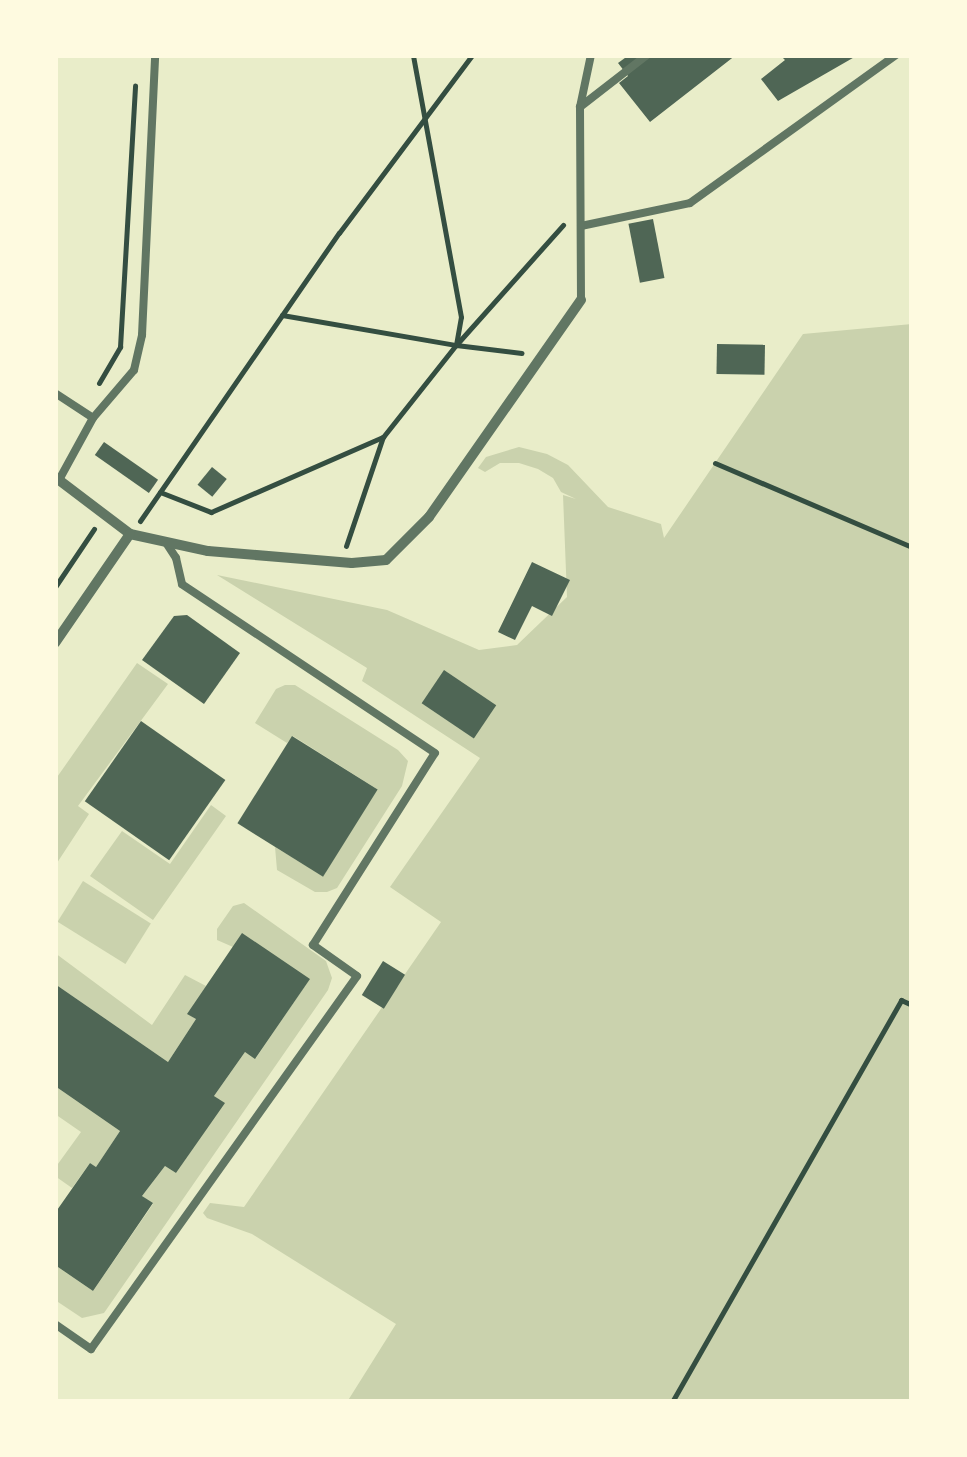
<!DOCTYPE html>
<html>
<head>
<meta charset="utf-8">
<style>
  body { margin:0 }
  #map { position:relative; width:967px; height:1457px; overflow:hidden; background:#e9edc9; font-family:"DejaVu Sans",sans-serif }
  div>[style] { position:absolute }
  [style*='--x'] { left:calc(var(--x)*1px); top:calc(var(--y)*1px); width:calc(var(--w)*1px); rotate:calc(var(--a)*1deg) }
  .green>* { inset:0; background:#cad2ad; transform-origin:0 0 }
  .building>* { inset:0; background:#4f6655; transform-origin:0 0 }
  .path>* { height:5px; margin:-2.5px; padding:0 2.5px; transform-origin:2.5px; border-radius:2.5px; background:#344e41 }
  .service>* { height:8px; margin:-4px; padding:0 4px; transform-origin:4px; border-radius:4px; background:#617663 }
  .minor>* { height:10px; margin:-5px; padding:0 5px; transform-origin:5px; border-radius:5px; background:#617663 }
  span { translate:-50% -50%; white-space:nowrap; text-align:center; line-height:1.15; -webkit-text-stroke:8px #fefae0; paint-order:stroke }
  .frame { position:absolute; inset:0; border:58px solid #fefae0; pointer-events:none }
</style>
</head>
<body>
<div id="map">
  <div class="green">
    <div style="clip-path:polygon(912px 324px,912px 1402px,347px 1402px,396px 1324px,252px 1234px,207px 1218px,203px 1213px,210px 1203px,244px 1207px,441px 922px,390px 887px,480px 758px,362px 681px,367px 668px,217px 575px,387px 610px,479px 650px,517px 645px,567px 597px,563px 495px,576px 499px,561px 492px,553px 478px,538px 469px,519px 463px,500px 463px,485px 472px,478px 468px,486px 457px,519px 447px,547px 454px,568px 465px,608px 507px,661px 524px,664px 538px,803px 334px)"></div>
    <div style="clip-path:polygon(137px 663px,168px 684px,78px 806px,89px 814px,55px 866px,55px 780px)"></div>
    <div style="clip-path:polygon(285px 685px,295px 685px,398px 750px,408px 761px,402px 786px,337px 888px,327px 892px,315px 892px,277px 870px,275px 847px,323px 876px,377px 789px,293px 736px,287px 743px,255px 723px,276px 689px)"></div>
    <div style="clip-path:polygon(211px 805px,226px 816px,153px 920px,90px 876px,122px 831px,170px 864px)"></div>
    <div style="left:83px;top:881px;width:80px;height:48px;rotate:32deg"></div>
    <div style="clip-path:polygon(244px 903px,326px 961px,332px 978px,328px 990px,104px 1313px,82px 1318px,55px 1300px,55px 1265px,93px 1291px,153px 1204px,142px 1196px,165px 1166px,176px 1173px,224px 1103px,214px 1096px,245px 1052px,256px 1058px,309px 980px,217px 940px,217px 929px,233px 906px)"></div>
    <div style="clip-path:polygon(55px 953px,152px 1025px,185px 975px,206px 986px,188px 1014px,196px 1019px,168px 1062px,55px 984px)"></div>
    <div style="clip-path:polygon(55px 1086px,120px 1131px,96px 1167px,90px 1163px,72px 1188px,55px 1176px,55px 1168px,81px 1132px,55px 1114px)"></div>
  </div>
  <div class="building">
    <div style="clip-path:polygon(629px 55px,736px 55px,650px 122px,619px 83px,628px 76px,618px 63px)"></div>
    <div style="clip-path:polygon(780px 55px,858px 55px,778px 101px,761px 79px,785px 60px)"></div>
    <div style="left:653px;top:219px;width:60px;height:25px;rotate:79deg"></div>
    <div style="left:717px;top:344px;width:48px;height:30px;rotate:1deg"></div>
    <div style="left:104px;top:442px;width:66px;height:16px;rotate:35deg"></div>
    <div style="left:212px;top:467px;width:19px;height:23px;rotate:39deg"></div>
    <div style="clip-path:polygon(532px 562px,570px 580px,552px 616px,532px 606px,515px 640px,498px 632px)"></div>
    <div style="clip-path:polygon(187px 615px,240px 653px,204px 704px,142px 660px,174px 616px)"></div>
    <div style="left:444px;top:670px;width:63px;height:40px;rotate:34deg"></div>
    <div style="left:141px;top:721px;width:103px;height:98px;rotate:35deg"></div>
    <div style="left:292px;top:736px;width:101px;height:103px;rotate:32deg"></div>
    <div style="clip-path:polygon(242px 933px,310px 979px,255px 1059px,245px 1052px,214px 1096px,225px 1103px,176px 1173px,165px 1166px,142px 1196px,153px 1203px,93px 1291px,55px 1265px,55px 1213px,90px 1163px,96px 1167px,120px 1131px,55px 1086px,55px 984px,168px 1062px,196px 1019px,187px 1014px)"></div>
    <div style="left:383px;top:961px;width:26px;height:40px;rotate:32deg"></div>
  </div>
  <div class="path">
    <div style="--x:282;--y:315;--w:177;--a:9.8"></div>
    <div style="--x:456;--y:345;--w:161;--a:-48.3"></div>
    <div style="--x:456;--y:345;--w:66;--a:6.9"></div>
    <div style="--x:99;--y:383;--w:42;--a:-59.7"></div>
    <div style="--x:120;--y:347;--w:262;--a:-86.7"></div>
    <div style="--x:715;--y:463;--w:214;--a:23.1"></div>
    <div style="--x:160;--y:492;--w:55;--a:21.4"></div>
    <div style="--x:211;--y:512;--w:188;--a:-23.6"></div>
    <div style="--x:140;--y:521;--w:350;--a:-55.4"></div>
    <div style="--x:339;--y:233;--w:222;--a:-53.2"></div>
    <div style="--x:346;--y:546;--w:115;--a:-71.3"></div>
    <div style="--x:383;--y:437;--w:117;--a:-51.6"></div>
    <div style="--x:456;--y:345;--w:28;--a:-80"></div>
    <div style="--x:461;--y:317;--w:266;--a:-100.4"></div>
    <div style="--x:55;--y:587;--w:70;--a:-56.1"></div>
    <div style="--x:672;--y:1402;--w:463;--a:-60.3"></div>
    <div style="--x:901;--y:1000;--w:12;--a:24"></div>
  </div>
  <div class="service">
    <div style="--x:580;--y:107;--w:85;--a:-37.8"></div>
    <div style="--x:581;--y:226;--w:111;--a:-11.9"></div>
    <div style="--x:690;--y:203;--w:254;--a:-35.7"></div>
    <div style="--x:581;--y:300;--w:193;--a:-90.3"></div>
    <div style="--x:580;--y:107;--w:53;--a:-78.1"></div>
    <div style="--x:55;--y:393;--w:45;--a:33.3"></div>
    <div style="--x:59;--y:480;--w:71;--a:-61.3"></div>
    <div style="--x:93;--y:418;--w:63;--a:-49.5"></div>
    <div style="--x:134;--y:370;--w:36;--a:-77"></div>
    <div style="--x:142;--y:335;--w:280;--a:-87.3"></div>
    <div style="--x:55;--y:1324;--w:44;--a:34.8"></div>
    <div style="--x:91;--y:1349;--w:458;--a:-54.5"></div>
    <div style="--x:357;--y:976;--w:54;--a:-144.8"></div>
    <div style="--x:313;--y:945;--w:227;--a:-57.6"></div>
    <div style="--x:435;--y:753;--w:304;--a:-146.3"></div>
    <div style="--x:182;--y:584;--w:27;--a:-103"></div>
    <div style="--x:176;--y:558;--w:20;--a:-123"></div>
  </div>
  <div class="minor">
    <div style="--x:55;--y:477;--w:94;--a:37.2"></div>
    <div style="--x:130;--y:534;--w:80;--a:12.3"></div>
    <div style="--x:208;--y:551;--w:144;--a:4.8"></div>
    <div style="--x:352;--y:563;--w:34;--a:-5"></div>
    <div style="--x:386;--y:560;--w:61;--a:-45"></div>
    <div style="--x:429;--y:517;--w:265;--a:-55"></div>
    <div style="--x:55;--y:643;--w:132;--a:-55.5"></div>
  </div>
  <div class="frame"></div>
</div>
</body>
</html>
